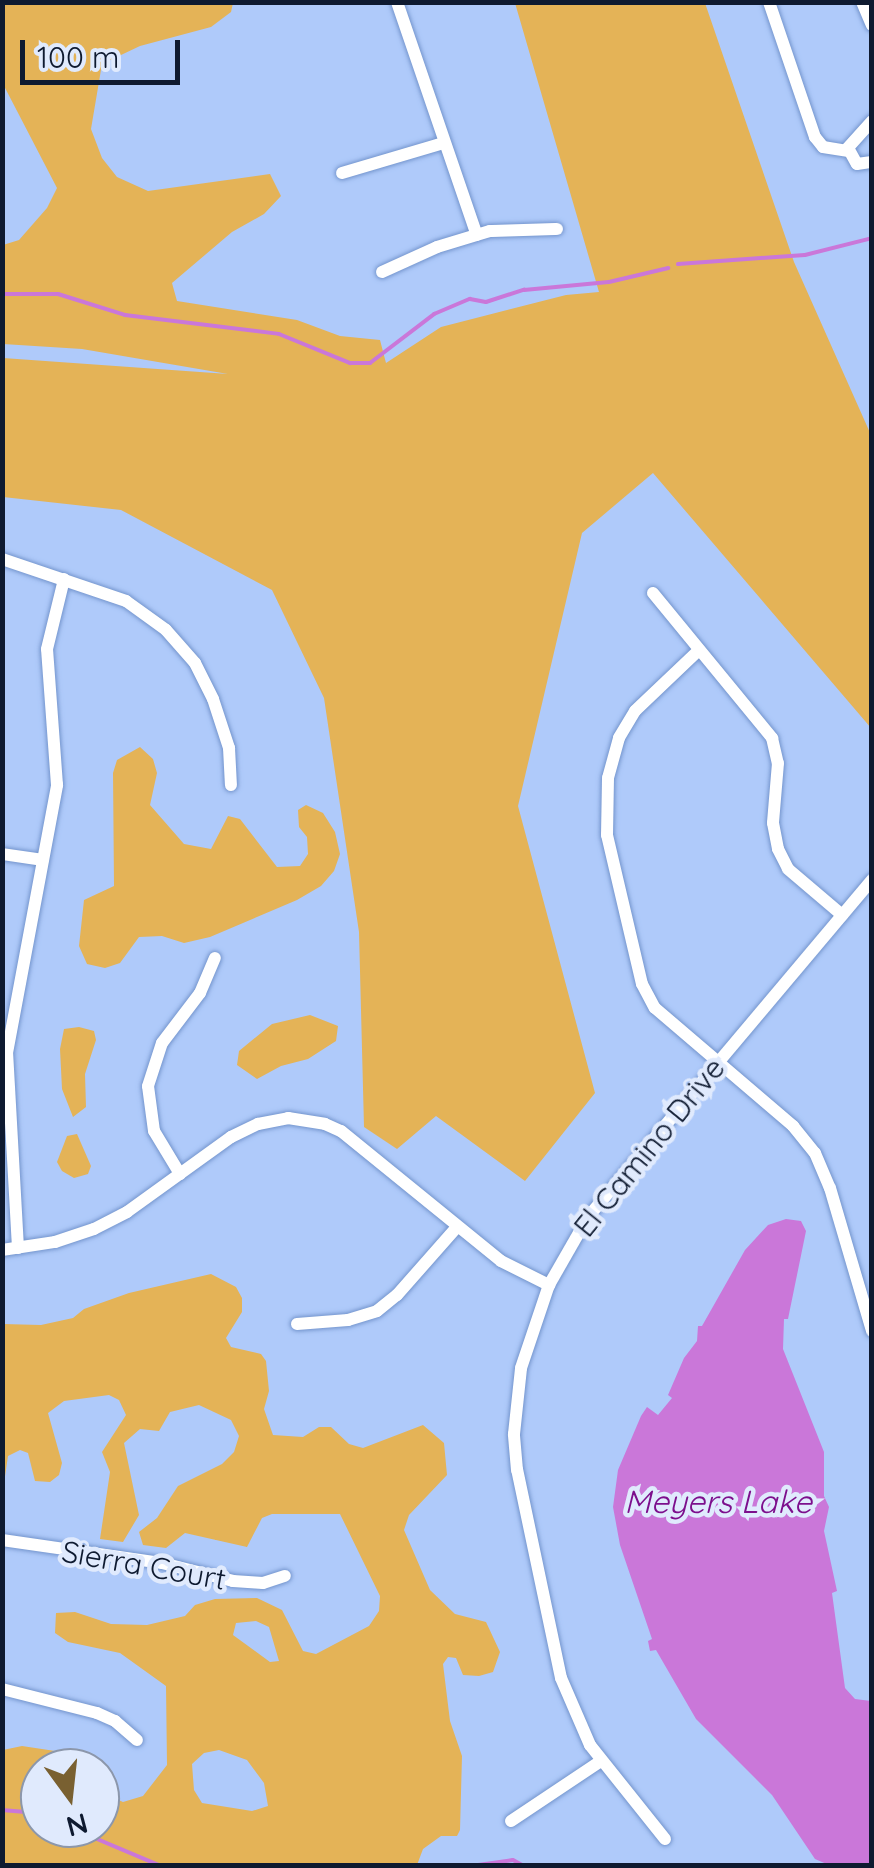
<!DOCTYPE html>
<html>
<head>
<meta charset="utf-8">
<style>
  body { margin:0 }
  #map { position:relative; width:874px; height:1868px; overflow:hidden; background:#afcafa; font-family:Quicksand,sans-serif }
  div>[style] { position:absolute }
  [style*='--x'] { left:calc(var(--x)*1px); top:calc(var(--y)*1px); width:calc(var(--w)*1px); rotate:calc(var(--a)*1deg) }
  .green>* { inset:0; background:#e4b357 }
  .water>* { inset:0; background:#ca77d9 }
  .stream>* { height:4px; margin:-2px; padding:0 2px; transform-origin:2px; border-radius:2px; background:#ca77d9 }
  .roads { filter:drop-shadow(0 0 2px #7495cd) drop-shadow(0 0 2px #7495cd) }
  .minor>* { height:12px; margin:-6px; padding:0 6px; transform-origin:6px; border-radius:6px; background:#fff }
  span { translate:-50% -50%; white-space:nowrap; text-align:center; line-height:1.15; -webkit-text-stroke:9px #e0eafd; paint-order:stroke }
  .street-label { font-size:30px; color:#0e1a30 }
  .water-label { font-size:32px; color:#7c0f8d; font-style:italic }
  .frame { position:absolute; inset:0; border:5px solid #0e1a30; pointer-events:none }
  .north { position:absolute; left:20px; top:1748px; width:100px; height:100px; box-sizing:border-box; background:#e0eafd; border:2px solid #8c97ab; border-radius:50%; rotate:165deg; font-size:28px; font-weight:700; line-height:40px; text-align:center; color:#0e1a30 }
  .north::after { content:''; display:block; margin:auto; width:35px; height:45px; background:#796031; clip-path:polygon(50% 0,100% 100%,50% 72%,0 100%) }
  .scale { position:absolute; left:20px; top:40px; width:160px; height:45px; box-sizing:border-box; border:5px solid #0e1a30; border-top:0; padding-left:12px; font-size:30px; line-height:35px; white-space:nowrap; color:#0e1a30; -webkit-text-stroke:8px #e0eafd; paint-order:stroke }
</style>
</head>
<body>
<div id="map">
  <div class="green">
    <div style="clip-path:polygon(3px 2px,233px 3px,231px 12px,211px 27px,140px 46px,102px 64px,91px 129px,102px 158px,117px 177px,148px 191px,270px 174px,281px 196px,264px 214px,232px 232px,172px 283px,177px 301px,297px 320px,340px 336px,380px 340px,386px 363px,441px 327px,566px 295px,599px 292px,515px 3px,705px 3px,794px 262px,871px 435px,871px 728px,653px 473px,582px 533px,518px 806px,595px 1093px,525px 1181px,436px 1116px,397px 1149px,364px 1127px,359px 932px,324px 698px,272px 590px,121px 510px,3px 497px,3px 358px,228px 374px,82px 349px,3px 344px,3px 245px,19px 240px,47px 208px,57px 188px,3px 84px)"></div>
    <div style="clip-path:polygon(140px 747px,153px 759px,157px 773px,150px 805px,184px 844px,211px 849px,228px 816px,240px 819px,277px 867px,300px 866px,308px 854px,307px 837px,299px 827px,298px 810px,306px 805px,323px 813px,335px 832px,340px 854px,334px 871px,321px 886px,297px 900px,210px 937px,184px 943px,162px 936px,139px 937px,120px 963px,105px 968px,87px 964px,79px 946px,84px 900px,114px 886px,113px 773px,117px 760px)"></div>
    <div style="clip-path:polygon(310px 1015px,338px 1026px,336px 1041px,308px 1059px,281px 1066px,257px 1079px,237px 1065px,239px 1051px,272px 1024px)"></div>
    <div style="clip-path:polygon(79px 1027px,94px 1031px,96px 1040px,85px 1074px,86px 1107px,73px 1117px,62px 1089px,60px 1049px,64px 1029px)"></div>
    <div style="clip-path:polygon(77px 1134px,91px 1166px,88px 1174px,74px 1178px,62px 1171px,57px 1162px,67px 1136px)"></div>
    <div style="clip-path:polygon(evenodd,211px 1274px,236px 1287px,242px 1298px,242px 1312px,226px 1338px,231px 1347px,261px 1354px,266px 1361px,269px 1391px,264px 1409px,273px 1435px,303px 1437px,319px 1427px,331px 1427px,349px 1444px,363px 1448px,423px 1425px,444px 1443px,447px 1475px,409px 1515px,404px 1530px,430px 1590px,455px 1614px,486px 1622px,500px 1652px,493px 1672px,479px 1676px,463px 1675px,456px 1658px,448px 1657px,443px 1664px,450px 1721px,462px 1756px,460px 1830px,457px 1836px,441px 1836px,423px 1849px,417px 1865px,3px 1865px,3px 1750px,22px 1746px,75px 1754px,91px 1768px,40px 1768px,40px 1828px,100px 1828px,100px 1783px,112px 1797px,123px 1802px,143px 1796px,167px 1765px,166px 1686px,120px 1653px,68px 1642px,55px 1633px,56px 1613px,75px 1612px,111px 1624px,147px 1625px,185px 1616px,195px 1605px,215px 1599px,257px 1598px,282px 1610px,303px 1651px,316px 1654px,369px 1626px,379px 1611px,380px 1596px,340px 1514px,272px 1514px,262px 1518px,247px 1547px,185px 1533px,166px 1548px,143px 1545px,139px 1532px,157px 1518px,178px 1486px,222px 1464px,234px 1452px,239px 1436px,231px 1420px,199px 1405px,170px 1412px,159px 1431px,140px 1429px,124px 1443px,139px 1515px,123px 1542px,100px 1539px,110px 1472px,102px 1452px,126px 1415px,119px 1400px,109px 1395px,64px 1401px,48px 1413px,62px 1463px,59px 1475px,50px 1482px,35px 1481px,28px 1453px,20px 1450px,8px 1456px,3px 1490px,3px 1324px,41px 1325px,73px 1318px,84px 1309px,129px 1293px,211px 1274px,256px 1621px,269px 1627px,279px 1661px,270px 1662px,233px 1635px,236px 1623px,256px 1621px,211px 1274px,219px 1750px,247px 1760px,264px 1783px,268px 1806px,252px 1811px,202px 1803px,194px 1790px,192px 1764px,204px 1753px,219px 1750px)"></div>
  </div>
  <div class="water">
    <div style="clip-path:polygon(786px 1219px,801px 1221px,806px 1231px,788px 1319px,784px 1319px,783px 1349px,824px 1452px,824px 1496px,829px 1507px,824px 1531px,837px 1591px,832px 1593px,845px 1688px,855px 1699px,871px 1701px,871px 1865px,829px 1865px,815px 1859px,772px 1795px,696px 1719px,656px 1650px,650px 1651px,648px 1641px,652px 1639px,620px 1545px,613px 1507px,618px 1470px,641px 1416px,647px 1407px,658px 1415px,672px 1398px,668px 1395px,684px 1358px,697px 1341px,698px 1326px,702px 1326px,745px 1250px,768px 1225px)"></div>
  </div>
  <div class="stream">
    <div style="--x:678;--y:264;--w:127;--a:-4.1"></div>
    <div style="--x:805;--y:255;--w:69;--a:-14.2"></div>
    <div style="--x:2;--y:294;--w:56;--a:0"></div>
    <div style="--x:58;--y:294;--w:70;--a:17.4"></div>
    <div style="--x:125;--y:315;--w:155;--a:7"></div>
    <div style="--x:279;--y:334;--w:77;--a:22.2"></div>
    <div style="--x:350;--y:363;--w:20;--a:0"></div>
    <div style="--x:370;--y:363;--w:81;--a:-37.4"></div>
    <div style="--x:434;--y:314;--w:39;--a:-23"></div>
    <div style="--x:470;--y:299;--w:16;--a:11"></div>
    <div style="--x:486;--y:302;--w:40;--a:-18"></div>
    <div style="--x:524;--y:290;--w:85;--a:-5.4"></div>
    <div style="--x:609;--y:282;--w:61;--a:-13.3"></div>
    <div style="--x:2;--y:1810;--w:38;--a:5"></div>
    <div style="--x:71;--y:1828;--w:98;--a:22.9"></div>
    <div style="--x:471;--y:1866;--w:42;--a:-8.1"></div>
    <div style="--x:513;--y:1860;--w:13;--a:29"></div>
  </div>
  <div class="roads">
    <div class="minor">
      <div style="--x:397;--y:2;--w:246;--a:71.1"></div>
      <div style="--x:769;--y:2;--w:143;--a:71.2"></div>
      <div style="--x:815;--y:137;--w:13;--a:51"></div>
      <div style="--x:823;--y:147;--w:26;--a:9"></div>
      <div style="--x:862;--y:2;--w:25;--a:67"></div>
      <div style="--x:872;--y:121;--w:36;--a:132"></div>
      <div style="--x:848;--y:148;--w:18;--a:61"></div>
      <div style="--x:857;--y:164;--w:15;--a:-8"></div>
      <div style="--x:342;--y:173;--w:105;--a:-16.5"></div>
      <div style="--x:382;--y:272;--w:60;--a:-24.4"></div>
      <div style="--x:437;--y:247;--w:55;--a:-16.8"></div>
      <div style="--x:490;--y:231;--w:67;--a:-1.7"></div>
      <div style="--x:2;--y:559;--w:131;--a:18.7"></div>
      <div style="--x:126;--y:601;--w:49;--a:35.9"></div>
      <div style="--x:166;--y:630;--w:44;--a:48.7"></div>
      <div style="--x:195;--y:663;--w:40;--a:63.4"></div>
      <div style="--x:213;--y:699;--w:52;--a:71.9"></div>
      <div style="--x:229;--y:748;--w:37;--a:87"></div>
      <div style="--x:653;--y:593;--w:188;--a:50.6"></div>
      <div style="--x:772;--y:738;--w:26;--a:77"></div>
      <div style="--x:778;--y:763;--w:60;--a:94.8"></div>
      <div style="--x:773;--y:823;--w:26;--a:79"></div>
      <div style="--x:778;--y:849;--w:22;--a:63"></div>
      <div style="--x:788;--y:869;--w:71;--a:40.4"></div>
      <div style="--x:699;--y:650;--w:88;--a:136.4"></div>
      <div style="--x:635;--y:711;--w:31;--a:121"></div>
      <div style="--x:619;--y:738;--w:41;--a:105.4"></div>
      <div style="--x:608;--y:778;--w:57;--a:91"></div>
      <div style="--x:607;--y:835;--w:153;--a:76.8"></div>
      <div style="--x:642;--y:984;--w:27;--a:62"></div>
      <div style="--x:655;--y:1008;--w:182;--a:40.5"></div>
      <div style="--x:793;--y:1126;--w:35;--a:51"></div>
      <div style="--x:815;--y:1153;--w:38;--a:67"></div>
      <div style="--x:830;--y:1188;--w:149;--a:73.6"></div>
      <div style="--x:2;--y:854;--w:41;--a:8.3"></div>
      <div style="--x:180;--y:1174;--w:50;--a:-121.2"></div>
      <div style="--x:154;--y:1131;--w:45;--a:-97.6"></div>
      <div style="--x:148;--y:1086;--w:45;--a:-72"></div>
      <div style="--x:162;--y:1043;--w:63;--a:-52.8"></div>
      <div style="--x:200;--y:993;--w:38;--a:-67"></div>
      <div style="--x:18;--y:1248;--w:195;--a:-93.2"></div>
      <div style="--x:7;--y:1053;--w:273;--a:-79.4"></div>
      <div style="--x:57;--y:785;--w:136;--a:-94.2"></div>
      <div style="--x:47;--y:649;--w:72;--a:-76.3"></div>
      <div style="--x:2;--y:1250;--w:54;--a:-8.6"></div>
      <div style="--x:55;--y:1242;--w:41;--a:-18.4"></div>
      <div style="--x:94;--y:1229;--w:37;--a:-27"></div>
      <div style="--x:127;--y:1212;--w:128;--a:-35.8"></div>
      <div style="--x:231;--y:1137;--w:30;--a:-26"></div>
      <div style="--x:258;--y:1124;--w:31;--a:-11"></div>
      <div style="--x:288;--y:1118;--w:37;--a:9"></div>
      <div style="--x:325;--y:1124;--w:17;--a:24"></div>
      <div style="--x:341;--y:1131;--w:206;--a:39.1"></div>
      <div style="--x:501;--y:1261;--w:54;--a:26.6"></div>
      <div style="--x:297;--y:1324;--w:51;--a:-4.5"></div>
      <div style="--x:348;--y:1320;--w:30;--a:-17"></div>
      <div style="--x:377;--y:1311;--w:26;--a:-39"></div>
      <div style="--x:397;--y:1295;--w:91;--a:-48.6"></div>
      <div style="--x:2;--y:1540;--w:162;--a:8.2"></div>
      <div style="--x:162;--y:1563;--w:73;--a:14.2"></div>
      <div style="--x:233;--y:1581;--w:30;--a:4"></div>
      <div style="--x:263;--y:1583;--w:23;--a:-18"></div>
      <div style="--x:2;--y:1689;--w:98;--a:14.2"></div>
      <div style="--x:97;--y:1713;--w:20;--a:24"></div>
      <div style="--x:115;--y:1721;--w:29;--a:41"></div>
      <div style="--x:511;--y:1821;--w:108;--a:-33.7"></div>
      <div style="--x:665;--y:1839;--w:120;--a:-128.6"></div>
      <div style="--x:590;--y:1745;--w:73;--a:-113.4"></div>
      <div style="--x:561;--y:1678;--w:213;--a:-101.9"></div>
      <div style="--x:517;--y:1470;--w:36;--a:-95"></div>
      <div style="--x:514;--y:1434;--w:66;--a:-83.9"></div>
      <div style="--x:521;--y:1368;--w:88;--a:-71.4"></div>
      <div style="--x:549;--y:1285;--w:78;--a:-60.2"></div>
      <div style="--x:588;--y:1217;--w:441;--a:-49.9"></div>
    </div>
  </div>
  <div class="street-label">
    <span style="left:649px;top:1147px;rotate:-51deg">El Camino Drive</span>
    <span style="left:144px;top:1565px;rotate:10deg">Sierra Court</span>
  </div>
  <div class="water-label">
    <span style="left:718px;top:1501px">Meyers Lake</span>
  </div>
  <div class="frame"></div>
  <div class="north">N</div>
  <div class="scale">100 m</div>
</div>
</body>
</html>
